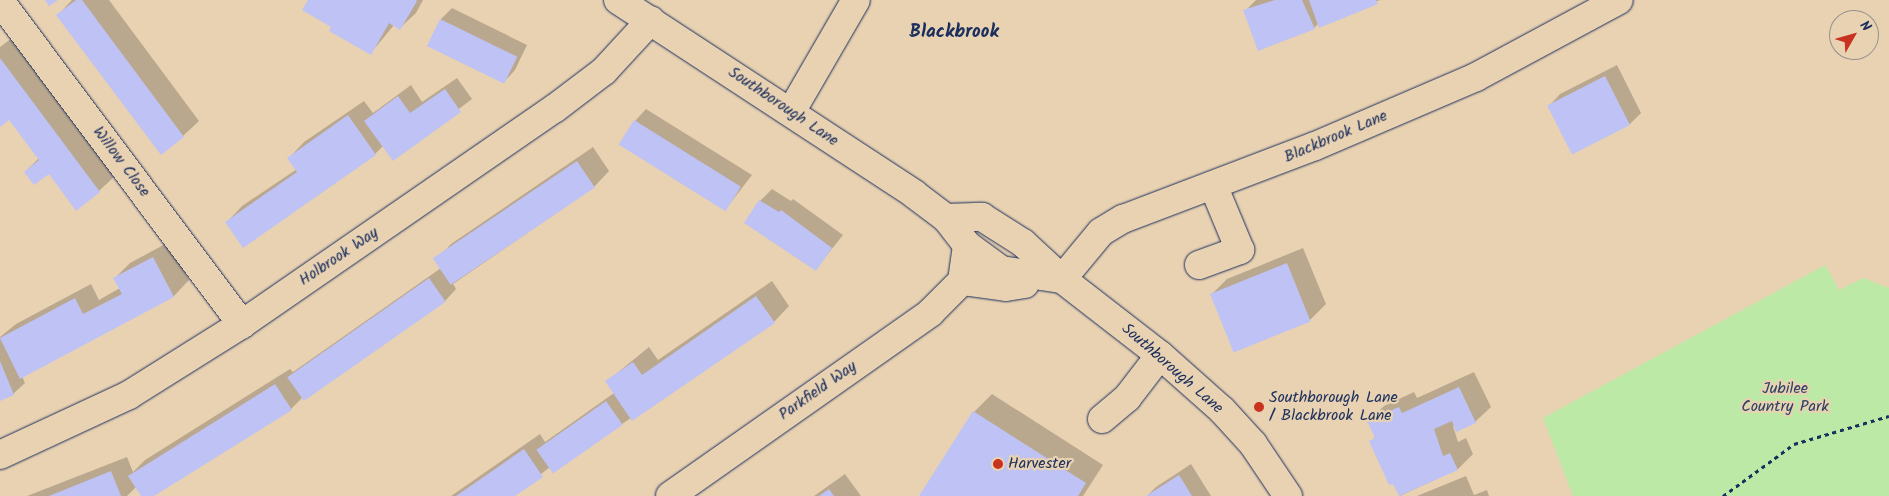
<!DOCTYPE html>
<html>
<head>
<meta charset="utf-8">
<style>
  body { margin:0 }
  #map { position:relative; width:1889px; height:496px; overflow:hidden; background:#e9d2b2; font-family:Kalam,sans-serif }
  div>[style] { position:absolute }
  [style*='--x'] { left:calc(var(--x)*1px); top:calc(var(--y)*1px); width:calc(var(--w)*1px); rotate:calc(var(--a)*1deg) }
  .green>* { inset:0; background:#bce9a6 }
  .shadow>* { inset:0; background:#0003 }
  .building>* { inset:0; background:#bec2f4; transform-origin:0 0 }
  .path>* { height:3px; margin-top:-1.5px; transform-origin:0; background:repeating-linear-gradient(90deg,#1b2f5e 0 4px,transparent 0 8px) }
  .roads { filter:drop-shadow(0 0 1px #1b2f5e) drop-shadow(0 0 1px #1b2f5e) }
  .minor>* { height:28px; margin:-14px; padding:0 14px; transform-origin:14px; border-radius:14px; background:#e9d2b2 }
  .dots>* { width:14px; height:14px; translate:-50% -50%; box-sizing:border-box; border:2px solid #e9d2b2; border-radius:50% }
  span { translate:-50% -50%; white-space:nowrap; text-align:center; line-height:1.15; -webkit-text-stroke:4.5px #e9d2b2; paint-order:stroke }
  .street-label { font-size:16px; color:#1b2f5e }
  .park-label { font-size:16px; color:#2b4265 }
  .poi-label { font-size:16px; color:#1b2f5e }
  .left { translate:0 -50%; text-align:left }
  .quarter-label { font-size:19px; color:#1b2f5e; font-weight:700 }
  .north { position:absolute; left:1829px; top:10px; width:50px; height:50px; box-sizing:border-box; background:#e9d2b2; border:1px solid #979190; border-radius:50%; rotate:52deg; font-size:14px; font-weight:700; line-height:20px; text-align:center; color:#1b2f5e }
  .north::after { content:''; display:block; margin:auto; width:18px; height:22px; background:#c8321e; clip-path:polygon(50% 0,100% 100%,50% 72%,0 100%) }
</style>
</head>
<body>
<div id="map">
  <div class="green">
    <div style="clip-path:polygon(1825px 265px,1839px 290px,1863px 278px,1889px 288px,1889px 496px,1573px 496px,1543px 418px)"></div>
  </div>
  <div class="shadow">
    <div style="clip-path:polygon(72px 0,109px 0,199px 121px,183px 136px,58px 15px)"></div>
    <div style="clip-path:polygon(310px 0,423px 0,416px 13px,400px 28px,394px 25px,371px 53px,333px 26px)"></div>
    <div style="clip-path:polygon(1256px 0,1380px 0,1319px 23px,1314px 28px,1245px 11px)"></div>
    <div style="clip-path:polygon(452px 8px,527px 45px,515px 70px,504px 82px,428px 45px,441px 19px)"></div>
    <div style="clip-path:polygon(12px 38px,115px 176px,99px 191px,49px 173px,25px 172px,39px 158px,9px 119px,0 126px,0 47px)"></div>
    <div style="clip-path:polygon(1617px 65px,1641px 113px,1630px 124px,1549px 106px,1560px 94px)"></div>
    <div style="clip-path:polygon(457px 78px,472px 99px,393px 159px,383px 146px,375px 154px,227px 222px,242px 206px,297px 169px,289px 158px,304px 142px,364px 101px,373px 113px,411px 85px,422px 102px)"></div>
    <div style="clip-path:polygon(646px 109px,752px 175px,725px 210px,635px 121px)"></div>
    <div style="clip-path:polygon(593px 147px,609px 171px,594px 187px,453px 284px,456px 289px,445px 301px,303px 397px,291px 409px,152px 496px,142px 496px,136px 487px,127px 496px,27px 496px,127px 457px,133px 472px,145px 460px,290px 369px,293px 372px,441px 268px,436px 260px,451px 244px)"></div>
    <div style="clip-path:polygon(772px 189px,791px 201px,793px 199px,843px 235px,816px 269px,760px 201px)"></div>
    <div style="clip-path:polygon(169px 242px,189px 280px,174px 296px,22px 376px,25px 383px,13px 394px,0 400px,0 337px,16px 324px,91px 284px,99px 300px,120px 288px,115px 278px,130px 263px)"></div>
    <div style="clip-path:polygon(1303px 248px,1326px 304px,1310px 320px,1211px 295px,1227px 279px)"></div>
    <div style="clip-path:polygon(772px 281px,789px 306px,774px 322px,622px 424px,550px 467px,513px 496px,451px 496px,540px 434px,545px 442px,614px 393px,606px 382px,649px 347px,658px 360px)"></div>
    <div style="clip-path:polygon(1474px 372px,1491px 407px,1475px 422px,1453px 426px,1458px 442px,1466px 438px,1473px 454px,1458px 469px,1400px 496px,1371px 442px,1376px 436px,1369px 421px,1384px 406px,1414px 392px,1417px 398px)"></div>
    <div style="clip-path:polygon(992px 394px,1103px 465px,1083px 496px,921px 496px,974px 412px)"></div>
    <div style="clip-path:polygon(1191px 464px,1211px 496px,1147px 496px,1156px 487px)"></div>
    <div style="clip-path:polygon(845px 474px,861px 496px,814px 496px)"></div>
    <div style="clip-path:polygon(1466px 476px,1474px 495px,1487px 490px,1489px 496px,1417px 496px)"></div>
  </div>
  <div class="building">
    <div style="clip-path:polygon(45px 0,58px 0,49px 6px)"></div>
    <div style="clip-path:polygon(76px 0,82px 0,184px 137px,161px 155px,56px 15px)"></div>
    <div style="clip-path:polygon(308px 0,416px 0,417px 1px,400px 30px,389px 23px,371px 55px,329px 31px,331px 27px,302px 10px)"></div>
    <div style="clip-path:polygon(1275px 0,1302px 0,1315px 29px,1258px 51px,1243px 10px)"></div>
    <div style="clip-path:polygon(1309px 0,1376px 0,1378px 4px,1319px 28px)"></div>
    <div style="left:440px;top:19px;width:86px;height:30px;rotate:26deg"></div>
    <div style="clip-path:polygon(0 58px,100px 192px,76px 211px,49px 174px,34px 185px,24px 172px,39px 160px,9px 120px,0 127px)"></div>
    <div style="left:1605px;top:76px;width:55px;height:65px;rotate:63deg"></div>
    <div style="clip-path:polygon(445px 89px,461px 112px,393px 161px,364px 121px,398px 96px,410px 113px)"></div>
    <div style="clip-path:polygon(348px 115px,376px 155px,243px 248px,225px 222px,297px 172px,287px 158px)"></div>
    <div style="left:634px;top:120px;width:126px;height:29px;rotate:32deg"></div>
    <div style="left:577px;top:161px;width:32px;height:174px;rotate:56deg"></div>
    <div style="clip-path:polygon(759px 200px,779px 212px,781px 210px,832px 248px,816px 271px,744px 223px)"></div>
    <div style="clip-path:polygon(153px 257px,174px 297px,20px 379px,0 338px,75px 298px,83px 314px,122px 294px,113px 278px)"></div>
    <div style="left:1287px;top:263px;width:63px;height:83px;rotate:68deg"></div>
    <div style="left:429px;top:278px;width:29px;height:173px;rotate:55deg"></div>
    <div style="clip-path:polygon(756px 296px,775px 323px,632px 421px,605px 381px,633px 362px,642px 375px)"></div>
    <div style="clip-path:polygon(0 361px,14px 395px,0 401px)"></div>
    <div style="clip-path:polygon(275px 384px,292px 410px,154px 496px,141px 496px,128px 476px)"></div>
    <div style="clip-path:polygon(1459px 387px,1476px 423px,1456px 432px,1452px 421px,1434px 429px,1443px 456px,1450px 453px,1458px 470px,1399px 496px,1393px 484px,1389px 485px,1369px 441px,1375px 438px,1367px 421px,1399px 407px,1402px 413px)"></div>
    <div style="left:606px;top:401px;width:29px;height:85px;rotate:55deg"></div>
    <div style="clip-path:polygon(973px 411px,1086px 483px,1078px 496px,919px 496px)"></div>
    <div style="clip-path:polygon(524px 449px,543px 477px,515px 496px,456px 496px)"></div>
    <div style="clip-path:polygon(111px 471px,121px 496px,49px 496px)"></div>
    <div style="clip-path:polygon(1179px 475px,1192px 496px,1146px 496px)"></div>
    <div style="clip-path:polygon(829px 489px,834px 496px,819px 496px)"></div>
  </div>
  <div class="path">
    <div style="--x:1723;--y:496;--w:88;--a:-36.2"></div>
    <div style="--x:1794;--y:444;--w:99;--a:-16.4"></div>
  </div>
  <div class="roads">
    <div class="minor">
      <div style="--x:618;--y:0;--w:354;--a:33.2"></div>
      <div style="--x:914;--y:194;--w:40;--a:37"></div>
      <div style="--x:946;--y:218;--w:34;--a:52"></div>
      <div style="--x:967;--y:245;--w:42;--a:36.3"></div>
      <div style="--x:1001;--y:270;--w:62;--a:8.4"></div>
      <div style="--x:0;--y:1;--w:404;--a:53.2"></div>
      <div style="--x:791;--y:112;--w:129;--a:-59.9"></div>
      <div style="--x:946;--y:218;--w:36;--a:-2"></div>
      <div style="--x:982;--y:217;--w:49;--a:32.4"></div>
      <div style="--x:1023;--y:243;--w:53;--a:42.7"></div>
      <div style="--x:1062;--y:279;--w:124;--a:37.8"></div>
      <div style="--x:1160;--y:355;--w:83;--a:41.6"></div>
      <div style="--x:1222;--y:410;--w:46;--a:47.6"></div>
      <div style="--x:1253;--y:444;--w:63;--a:56.1"></div>
      <div style="--x:1199;--y:265;--w:44;--a:-20.1"></div>
      <div style="--x:1240;--y:250;--w:70;--a:-112.6"></div>
      <div style="--x:1062;--y:279;--w:61;--a:-50.3"></div>
      <div style="--x:1101;--y:232;--w:26;--a:-31"></div>
      <div style="--x:1123;--y:219;--w:205;--a:-20.8"></div>
      <div style="--x:1315;--y:146;--w:175;--a:-23.2"></div>
      <div style="--x:1476;--y:77;--w:162;--a:-28.3"></div>
      <div style="--x:962;--y:281;--w:44;--a:7.8"></div>
      <div style="--x:1006;--y:287;--w:19;--a:-9"></div>
      <div style="--x:1102;--y:419;--w:33;--a:-40"></div>
      <div style="--x:1127;--y:398;--w:54;--a:-52.5"></div>
      <div style="--x:0;--y:455;--w:142;--a:-24.9"></div>
      <div style="--x:129;--y:395;--w:133;--a:-32.1"></div>
      <div style="--x:242;--y:324;--w:379;--a:-34.6"></div>
      <div style="--x:554;--y:109;--w:63;--a:-37.2"></div>
      <div style="--x:604;--y:71;--w:69;--a:-47.3"></div>
      <div style="--x:670;--y:496;--w:318;--a:-35.1"></div>
      <div style="--x:930;--y:313;--w:45;--a:-45"></div>
      <div style="--x:962;--y:281;--w:36;--a:-82"></div>
    </div>
  </div>
  <div class="dots">
    <div style="left:1259px;top:407px;background:#c8321e"></div>
    <div style="left:998px;top:464px;background:#c8321e"></div>
  </div>
  <div class="street-label">
    <span style="left:783px;top:107px;rotate:34deg">Southborough Lane</span>
    <span style="left:1336px;top:137px;rotate:-23deg">Blackbrook Lane</span>
    <span style="left:121px;top:162px;rotate:53deg">Willow Close</span>
    <span style="left:339px;top:257px;rotate:-34deg">Holbrook Way</span>
    <span style="left:1172px;top:369px;rotate:41deg">Southborough Lane</span>
    <span style="left:818px;top:391px;rotate:-35deg">Parkfield Way</span>
  </div>
  <div class="park-label">
    <span style="left:1785px;top:398px">Jubilee<br>Country Park</span>
  </div>
  <div class="poi-label">
    <span class="left" style="left:1269px;top:407px">Southborough Lane<br>/ Blackbrook Lane</span>
    <span class="left" style="left:1008px;top:464px">Harvester</span>
  </div>
  <div class="quarter-label">
    <span style="left:954px;top:33px">Blackbrook</span>
  </div>
  <div class="north">N</div>
</div>
</body>
</html>
